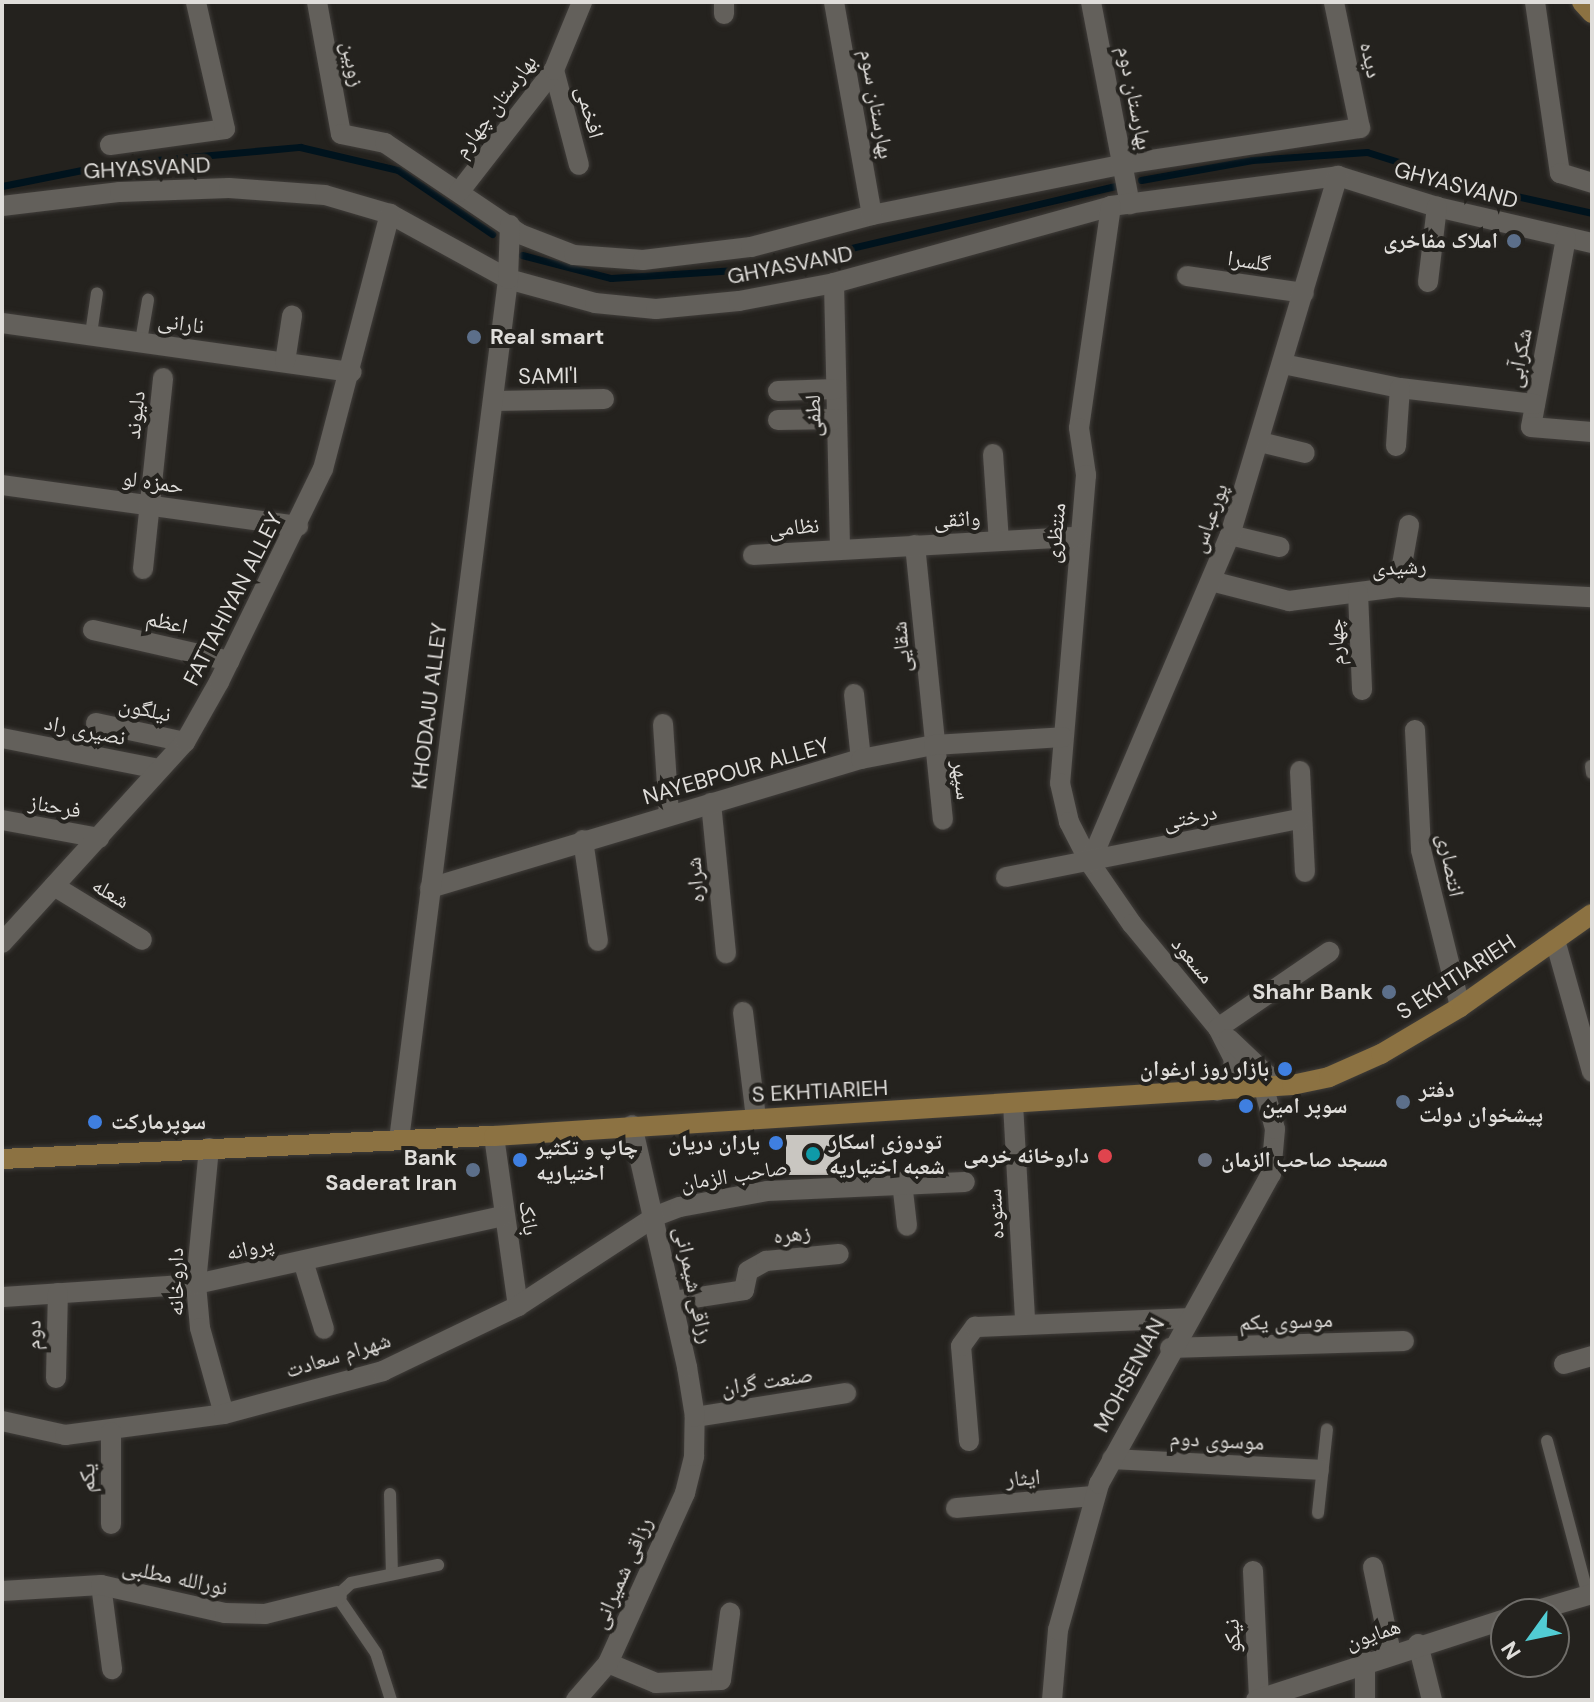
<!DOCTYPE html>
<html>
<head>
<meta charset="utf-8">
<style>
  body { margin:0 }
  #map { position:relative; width:1594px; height:1702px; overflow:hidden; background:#24221e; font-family:"DM Sans","Noto Naskh Arabic",sans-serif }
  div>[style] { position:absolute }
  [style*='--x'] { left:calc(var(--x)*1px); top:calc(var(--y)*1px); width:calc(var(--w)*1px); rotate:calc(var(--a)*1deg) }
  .stream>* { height:7px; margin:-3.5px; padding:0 3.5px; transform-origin:3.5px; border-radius:3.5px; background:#00131d }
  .building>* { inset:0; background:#c9c6c1; transform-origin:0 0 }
  .roads { filter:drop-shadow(0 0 2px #403d3a) drop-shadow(0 0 2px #403d3a) }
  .service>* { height:12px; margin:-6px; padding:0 6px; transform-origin:6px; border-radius:6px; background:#63605b }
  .minor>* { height:20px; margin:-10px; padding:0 10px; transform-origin:10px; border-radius:10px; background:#63605b }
  .tertiary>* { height:20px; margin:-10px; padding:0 10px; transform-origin:10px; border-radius:10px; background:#63605b }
  .secondary>* { height:20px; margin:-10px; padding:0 10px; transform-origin:10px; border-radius:10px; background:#8c7242 }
  .dots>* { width:22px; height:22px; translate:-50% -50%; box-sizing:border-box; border:4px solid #24221e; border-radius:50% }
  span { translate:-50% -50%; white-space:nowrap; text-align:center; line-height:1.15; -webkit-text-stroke:8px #24221e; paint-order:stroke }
  .street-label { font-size:22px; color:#dfddda }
  .poi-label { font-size:22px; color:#dfddda; font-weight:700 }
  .right { translate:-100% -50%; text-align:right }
  .left { translate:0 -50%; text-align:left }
  .frame { position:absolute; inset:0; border:4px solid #dfddda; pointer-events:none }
  .north { position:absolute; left:1490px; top:1598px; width:80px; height:80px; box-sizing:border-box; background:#24221e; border:2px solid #6f6d69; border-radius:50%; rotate:237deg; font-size:22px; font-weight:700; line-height:32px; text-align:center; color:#dfddda }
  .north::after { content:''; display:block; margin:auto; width:28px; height:36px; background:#51ccd4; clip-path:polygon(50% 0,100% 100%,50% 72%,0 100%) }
</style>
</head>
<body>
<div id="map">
  <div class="stream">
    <div style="--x:1141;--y:180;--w:113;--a:-10.2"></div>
    <div style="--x:1252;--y:160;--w:115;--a:-4"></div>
    <div style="--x:1367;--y:152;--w:124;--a:17.4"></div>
    <div style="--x:1485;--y:189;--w:110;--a:12.6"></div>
    <div style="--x:2;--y:186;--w:112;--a:-11.3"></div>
    <div style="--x:112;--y:164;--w:189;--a:-5.2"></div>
    <div style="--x:300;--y:147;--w:101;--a:13.2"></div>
    <div style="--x:398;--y:170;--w:114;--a:34.2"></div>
    <div style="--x:522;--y:255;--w:92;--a:14.5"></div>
    <div style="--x:611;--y:278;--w:155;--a:-3.7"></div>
    <div style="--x:766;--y:268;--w:359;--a:-13.2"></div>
  </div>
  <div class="building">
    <div style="left:786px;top:1135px;width:54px;height:40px"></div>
  </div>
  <div class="roads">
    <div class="service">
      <div style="--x:91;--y:334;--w:41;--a:-81.7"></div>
      <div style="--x:141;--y:341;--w:42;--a:-80.3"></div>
      <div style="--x:1591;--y:766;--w:7;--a:82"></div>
      <div style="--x:1547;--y:1441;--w:159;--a:75.1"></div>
      <div style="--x:390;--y:1494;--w:80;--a:88.6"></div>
      <div style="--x:1318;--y:1513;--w:84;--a:-83.9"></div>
      <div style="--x:391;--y:1700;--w:49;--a:-107.7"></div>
      <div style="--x:376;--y:1653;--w:69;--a:-124.4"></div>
      <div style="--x:337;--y:1596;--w:19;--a:-43"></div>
      <div style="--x:351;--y:1583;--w:89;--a:-11.7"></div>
    </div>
    <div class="minor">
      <div style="--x:317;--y:2;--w:134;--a:79.7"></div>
      <div style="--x:341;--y:134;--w:45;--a:11.6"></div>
      <div style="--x:385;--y:143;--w:163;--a:34"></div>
      <div style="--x:520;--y:234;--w:58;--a:21.3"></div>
      <div style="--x:574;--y:255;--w:69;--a:4.1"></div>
      <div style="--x:643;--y:260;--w:109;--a:-6.9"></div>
      <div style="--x:751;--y:247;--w:125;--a:-14.8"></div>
      <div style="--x:872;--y:215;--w:257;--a:-11.4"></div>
      <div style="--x:1124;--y:164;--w:239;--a:-8.7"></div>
      <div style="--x:1360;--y:128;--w:129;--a:-101.7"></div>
      <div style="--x:834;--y:2;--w:216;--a:79.9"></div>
      <div style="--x:1091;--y:2;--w:206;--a:79.1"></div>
      <div style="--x:1535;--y:2;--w:173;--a:81.7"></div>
      <div style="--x:1560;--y:173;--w:34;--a:17"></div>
      <div style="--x:724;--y:14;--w:12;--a:-90"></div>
      <div style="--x:554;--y:70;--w:98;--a:75.3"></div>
      <div style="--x:110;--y:145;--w:116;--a:-7.9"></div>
      <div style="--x:225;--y:129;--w:130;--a:-102.9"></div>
      <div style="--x:459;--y:192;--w:155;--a:-52.1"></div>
      <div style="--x:554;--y:70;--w:74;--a:-67.6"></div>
      <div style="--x:2;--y:206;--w:119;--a:-6.8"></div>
      <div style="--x:120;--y:192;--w:109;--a:-2.1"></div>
      <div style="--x:229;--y:188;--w:96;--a:4.2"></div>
      <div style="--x:325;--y:195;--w:68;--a:16.3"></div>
      <div style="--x:390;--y:214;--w:135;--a:28.8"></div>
      <div style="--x:508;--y:279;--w:90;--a:15.4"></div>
      <div style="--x:595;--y:303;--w:61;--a:5.6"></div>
      <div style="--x:656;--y:309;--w:83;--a:-5.5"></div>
      <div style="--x:739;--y:301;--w:97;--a:-10.7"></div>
      <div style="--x:834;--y:283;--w:288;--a:-15.5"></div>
      <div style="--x:1111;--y:206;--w:229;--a:-7.5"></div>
      <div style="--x:1338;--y:176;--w:104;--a:17.4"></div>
      <div style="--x:1437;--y:207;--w:159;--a:13.1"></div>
      <div style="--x:1111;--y:206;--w:224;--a:98.2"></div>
      <div style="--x:1079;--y:428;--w:48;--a:81.5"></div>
      <div style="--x:1086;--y:475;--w:309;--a:94.8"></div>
      <div style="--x:1060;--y:783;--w:40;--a:77"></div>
      <div style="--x:1069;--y:822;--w:46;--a:62.9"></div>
      <div style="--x:1090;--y:863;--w:74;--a:55.5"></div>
      <div style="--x:1132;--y:924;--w:135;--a:50.4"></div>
      <div style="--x:1218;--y:1028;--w:35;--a:63"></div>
      <div style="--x:1234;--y:1059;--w:17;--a:97"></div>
      <div style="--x:1232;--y:1076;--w:21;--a:135"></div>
      <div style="--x:1566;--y:238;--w:192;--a:100.5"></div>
      <div style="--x:1531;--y:427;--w:61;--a:4.7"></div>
      <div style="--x:1187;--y:276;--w:118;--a:8.3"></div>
      <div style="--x:1428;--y:282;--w:76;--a:-83.2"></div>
      <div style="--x:834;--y:283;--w:264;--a:88.7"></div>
      <div style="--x:2;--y:323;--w:353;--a:8"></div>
      <div style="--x:285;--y:362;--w:47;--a:-81.3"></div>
      <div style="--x:1283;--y:364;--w:119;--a:11.6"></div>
      <div style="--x:1400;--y:388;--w:136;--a:6.8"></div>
      <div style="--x:778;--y:391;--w:58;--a:-2"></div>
      <div style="--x:494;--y:401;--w:110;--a:-1"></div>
      <div style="--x:778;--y:420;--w:59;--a:-1"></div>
      <div style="--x:1260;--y:442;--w:46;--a:13.7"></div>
      <div style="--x:1396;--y:446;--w:58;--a:-86.1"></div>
      <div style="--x:993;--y:454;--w:87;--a:86.1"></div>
      <div style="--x:2;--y:485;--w:299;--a:7.9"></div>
      <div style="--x:1230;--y:535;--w:51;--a:13.5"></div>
      <div style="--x:915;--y:545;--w:276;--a:84.2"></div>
      <div style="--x:753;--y:555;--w:324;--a:-3.2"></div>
      <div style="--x:143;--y:569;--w:192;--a:-84"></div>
      <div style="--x:1211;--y:581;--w:81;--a:14.4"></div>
      <div style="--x:1289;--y:601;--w:110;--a:-7.3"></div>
      <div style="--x:1398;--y:587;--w:194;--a:3"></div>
      <div style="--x:1398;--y:587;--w:63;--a:-79.9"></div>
      <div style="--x:1358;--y:593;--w:97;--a:87.6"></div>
      <div style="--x:93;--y:630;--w:140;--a:12.8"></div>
      <div style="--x:854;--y:694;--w:65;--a:83.9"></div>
      <div style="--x:96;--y:723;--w:91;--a:12.1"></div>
      <div style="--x:663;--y:724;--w:91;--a:86.2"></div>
      <div style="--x:1415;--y:730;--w:120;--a:87.1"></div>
      <div style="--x:1421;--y:850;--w:162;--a:76"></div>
      <div style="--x:2;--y:738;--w:159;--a:11.2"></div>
      <div style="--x:1300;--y:771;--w:101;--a:87.2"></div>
      <div style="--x:711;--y:803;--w:151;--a:84.3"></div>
      <div style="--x:2;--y:820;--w:99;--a:10.5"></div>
      <div style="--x:583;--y:840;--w:102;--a:81.6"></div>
      <div style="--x:1090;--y:863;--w:357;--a:-66.9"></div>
      <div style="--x:1230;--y:535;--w:375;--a:-73.3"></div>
      <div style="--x:1006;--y:877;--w:300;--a:-11.2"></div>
      <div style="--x:54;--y:886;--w:103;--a:31.5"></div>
      <div style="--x:430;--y:888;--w:450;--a:-16.7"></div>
      <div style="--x:861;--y:759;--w:74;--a:-10.9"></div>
      <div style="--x:934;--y:745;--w:129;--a:-3.5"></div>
      <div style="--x:1555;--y:940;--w:137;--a:74.3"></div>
      <div style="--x:2;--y:943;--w:272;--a:-47.7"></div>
      <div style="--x:185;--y:742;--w:69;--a:-60.5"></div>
      <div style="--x:219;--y:682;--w:237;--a:-64"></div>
      <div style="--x:323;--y:469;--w:264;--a:-75.3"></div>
      <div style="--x:743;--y:1012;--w:107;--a:83"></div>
      <div style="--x:1218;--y:1028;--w:135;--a:-34.4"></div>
      <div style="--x:1229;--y:1039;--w:52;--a:43.5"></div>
      <div style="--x:1267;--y:1075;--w:24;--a:22"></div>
      <div style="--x:1013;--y:1104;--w:218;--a:86.8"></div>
      <div style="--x:494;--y:1136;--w:172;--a:82"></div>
      <div style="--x:399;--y:1140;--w:868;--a:-82.78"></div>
      <div style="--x:209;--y:1148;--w:137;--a:95.5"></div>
      <div style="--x:196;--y:1284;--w:44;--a:84.8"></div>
      <div style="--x:200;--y:1328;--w:89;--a:74.4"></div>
      <div style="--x:902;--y:1182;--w:44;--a:83.5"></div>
      <div style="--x:303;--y:1261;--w:71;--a:72.8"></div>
      <div style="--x:2;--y:1297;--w:194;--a:-3.8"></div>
      <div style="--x:196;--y:1284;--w:314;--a:-12.5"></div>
      <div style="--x:674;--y:1301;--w:71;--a:-8.9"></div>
      <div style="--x:744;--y:1290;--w:19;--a:-78"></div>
      <div style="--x:748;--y:1271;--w:21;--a:-29"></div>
      <div style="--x:766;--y:1261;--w:73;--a:-5.5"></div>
      <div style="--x:1170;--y:1348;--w:234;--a:-1.7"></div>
      <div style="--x:1564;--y:1364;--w:29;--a:-16"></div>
      <div style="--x:56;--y:1378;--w:85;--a:-88.7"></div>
      <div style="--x:695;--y:1417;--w:153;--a:-9"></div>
      <div style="--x:2;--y:1421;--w:65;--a:12.5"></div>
      <div style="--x:65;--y:1435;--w:160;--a:-7.5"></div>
      <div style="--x:224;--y:1414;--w:165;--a:-15.1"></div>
      <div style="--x:383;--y:1371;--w:150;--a:-25.7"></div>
      <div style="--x:518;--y:1306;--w:165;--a:-33.1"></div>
      <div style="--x:656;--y:1216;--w:26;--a:-21"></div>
      <div style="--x:680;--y:1207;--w:88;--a:-10.4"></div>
      <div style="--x:767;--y:1191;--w:198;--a:-2.6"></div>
      <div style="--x:969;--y:1441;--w:95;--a:-94.8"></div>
      <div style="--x:961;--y:1346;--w:24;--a:-54"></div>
      <div style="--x:975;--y:1327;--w:213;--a:-2.4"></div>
      <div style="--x:1112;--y:1459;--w:207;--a:3"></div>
      <div style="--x:956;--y:1508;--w:139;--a:-5"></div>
      <div style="--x:111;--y:1524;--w:92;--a:-90"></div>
      <div style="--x:1373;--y:1567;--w:88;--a:78.2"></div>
      <div style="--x:1253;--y:1571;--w:127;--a:87.3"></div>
      <div style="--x:101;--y:1585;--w:85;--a:82.5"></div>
      <div style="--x:2;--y:1591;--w:99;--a:-3.5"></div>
      <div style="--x:101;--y:1585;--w:127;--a:12.7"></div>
      <div style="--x:225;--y:1613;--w:40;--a:1.4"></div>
      <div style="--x:265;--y:1614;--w:74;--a:-14"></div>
      <div style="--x:1524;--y:1614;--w:71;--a:-16.4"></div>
      <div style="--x:1418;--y:1644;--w:58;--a:76"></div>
      <div style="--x:608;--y:1663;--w:52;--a:22.6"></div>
      <div style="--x:656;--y:1683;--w:65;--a:-2.6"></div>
      <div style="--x:721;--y:1680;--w:68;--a:-82.3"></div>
      <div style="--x:576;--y:1700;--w:49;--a:-49.1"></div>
      <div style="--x:608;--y:1663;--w:187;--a:-65.6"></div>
      <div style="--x:685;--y:1493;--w:38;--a:-76"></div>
      <div style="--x:694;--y:1456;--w:39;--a:-89"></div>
      <div style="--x:695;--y:1417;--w:51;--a:-99.1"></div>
      <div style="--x:687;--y:1367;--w:248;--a:-102.8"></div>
      <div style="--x:1052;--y:1700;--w:70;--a:-85.1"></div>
      <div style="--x:1058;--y:1630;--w:152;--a:-74.3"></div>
      <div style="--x:1099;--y:1484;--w:355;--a:-61"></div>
      <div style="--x:1271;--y:1174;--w:45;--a:-84.9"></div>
      <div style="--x:1275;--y:1129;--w:42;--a:-105"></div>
      <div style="--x:1256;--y:1700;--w:263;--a:-18"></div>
      <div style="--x:1365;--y:1700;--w:40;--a:-90"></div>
    </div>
    <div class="tertiary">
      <div style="--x:508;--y:279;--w:54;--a:-87.9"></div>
    </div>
    <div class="secondary">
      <div style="--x:1582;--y:2;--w:15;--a:48"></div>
      <div style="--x:2;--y:1159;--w:493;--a:-2.7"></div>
      <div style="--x:494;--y:1136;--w:800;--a:-3.66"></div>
      <div style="--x:1292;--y:1085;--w:38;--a:-12"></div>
      <div style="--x:1329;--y:1077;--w:57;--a:-23.9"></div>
      <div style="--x:1381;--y:1054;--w:92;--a:-30.7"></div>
      <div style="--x:1460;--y:1007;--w:161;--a:-35.2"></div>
    </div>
  </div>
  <div class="dots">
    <div style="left:1514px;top:241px;background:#5c6f8a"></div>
    <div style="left:474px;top:337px;background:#5c6f8a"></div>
    <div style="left:1389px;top:992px;background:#5c6f8a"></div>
    <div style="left:1285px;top:1069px;background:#3f7fe0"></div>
    <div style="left:1403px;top:1102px;background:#5c6f8a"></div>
    <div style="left:1246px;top:1106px;background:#3f7fe0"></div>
    <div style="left:95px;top:1122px;background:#3f7fe0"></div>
    <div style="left:776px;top:1143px;background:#3f7fe0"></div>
    <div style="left:813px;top:1154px;background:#0f9aa8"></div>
    <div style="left:1105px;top:1156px;background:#e0444e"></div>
    <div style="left:520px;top:1160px;background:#3f7fe0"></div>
    <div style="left:1205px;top:1160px;background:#6b7280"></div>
    <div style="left:473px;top:1170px;background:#5c6f8a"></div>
  </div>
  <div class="street-label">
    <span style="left:1371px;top:60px;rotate:78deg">دیده</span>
    <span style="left:353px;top:64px;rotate:79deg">زوبین</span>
    <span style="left:1135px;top:98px;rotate:79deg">بهارستان دوم</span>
    <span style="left:877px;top:104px;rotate:80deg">بهارستان سوم</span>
    <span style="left:495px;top:106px;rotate:-53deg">بهارستان چهارم</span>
    <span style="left:590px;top:112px;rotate:75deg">افخمی</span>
    <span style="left:147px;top:168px;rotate:-3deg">GHYASVAND</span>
    <span style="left:1456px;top:185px;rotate:15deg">GHYASVAND</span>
    <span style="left:1249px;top:261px;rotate:9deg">گلسرا</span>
    <span style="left:790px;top:265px;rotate:-11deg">GHYASVAND</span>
    <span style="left:181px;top:323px;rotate:8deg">نارانی</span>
    <span style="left:1519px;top:358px;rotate:-79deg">شکرآبی</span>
    <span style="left:548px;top:376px;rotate:-1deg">SAMI'I</span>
    <span style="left:135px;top:415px;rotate:-84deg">دلیوند</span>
    <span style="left:813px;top:416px;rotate:-91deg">لطفی</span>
    <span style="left:153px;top:482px;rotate:8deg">حمزه لو</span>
    <span style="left:1209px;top:518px;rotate:-70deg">پورعباس</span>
    <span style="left:957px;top:519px;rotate:-3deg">واثقی</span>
    <span style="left:794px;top:527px;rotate:-5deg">نظامی</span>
    <span style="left:1055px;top:533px;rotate:-84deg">منتظری</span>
    <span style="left:1399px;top:567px;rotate:-3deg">رشیدی</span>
    <span style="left:233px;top:599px;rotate:-63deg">FATTAHIYAN ALLEY</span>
    <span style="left:167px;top:622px;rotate:13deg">اعظم</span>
    <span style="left:1336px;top:642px;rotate:-92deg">چهارم</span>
    <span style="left:901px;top:647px;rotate:-95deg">شقایی</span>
    <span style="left:429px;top:706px;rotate:-83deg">KHODAJU ALLEY</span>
    <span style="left:145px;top:709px;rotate:12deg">نیلگون</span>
    <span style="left:85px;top:730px;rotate:11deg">نصیری راد</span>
    <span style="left:736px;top:771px;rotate:-16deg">NAYEBPOUR ALLEY</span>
    <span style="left:962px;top:780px;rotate:83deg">سپهر</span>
    <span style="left:55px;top:806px;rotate:10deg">فرحناز</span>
    <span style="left:1190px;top:817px;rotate:-12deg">درختی</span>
    <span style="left:1451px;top:865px;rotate:79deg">انتصاری</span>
    <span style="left:695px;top:880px;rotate:-95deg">شراره</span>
    <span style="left:111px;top:893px;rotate:31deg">شعله</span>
    <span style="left:1193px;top:960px;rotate:50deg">مسعود</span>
    <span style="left:1456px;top:977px;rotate:-33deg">S EKHTIARIEH</span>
    <span style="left:820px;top:1091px;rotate:-3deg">S EKHTIARIEH</span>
    <span style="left:734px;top:1175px;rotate:-9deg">صاحب الزمان</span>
    <span style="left:995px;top:1214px;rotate:-93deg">ستوده</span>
    <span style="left:529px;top:1218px;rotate:82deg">بانک</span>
    <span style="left:792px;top:1234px;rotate:-6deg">زهره</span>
    <span style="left:250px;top:1248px;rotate:-12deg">پروانه</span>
    <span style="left:176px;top:1282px;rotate:-90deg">داروخانه</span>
    <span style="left:694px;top:1285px;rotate:78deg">رزاقی شیمرانی</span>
    <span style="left:1286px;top:1321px;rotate:-2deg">موسوی یکم</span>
    <span style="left:33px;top:1335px;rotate:-89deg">دوم</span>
    <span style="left:338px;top:1355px;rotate:-17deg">شهرام سعادت</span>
    <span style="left:1129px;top:1375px;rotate:-62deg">MOHSENIAN</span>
    <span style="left:767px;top:1381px;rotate:-9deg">صنعت گران</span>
    <span style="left:1217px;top:1440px;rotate:3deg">موسوی دوم</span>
    <span style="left:87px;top:1478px;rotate:-90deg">یکم</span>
    <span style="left:1023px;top:1478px;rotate:-5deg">ایثار</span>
    <span style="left:622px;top:1573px;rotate:-66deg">رزاقی شمیرانی</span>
    <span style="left:175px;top:1577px;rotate:12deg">نورالله مطلبی</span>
    <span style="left:1373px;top:1634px;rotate:-18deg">همایون</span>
    <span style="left:1232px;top:1636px;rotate:-93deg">نیکو</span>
  </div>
  <div class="poi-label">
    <span class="right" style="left:1498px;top:241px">املاک مفاخری</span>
    <span class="left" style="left:490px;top:337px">Real smart</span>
    <span class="right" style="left:1373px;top:992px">Shahr Bank</span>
    <span class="right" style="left:1269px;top:1069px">بازار روز ارغوان</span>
    <span class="left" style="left:1419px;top:1102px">دفتر<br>پیشخوان دولت</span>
    <span class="left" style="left:1262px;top:1106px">سوپر امین</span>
    <span class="left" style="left:111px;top:1122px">سوپرمارکت</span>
    <span class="left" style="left:829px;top:1154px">تودوزی اسکار<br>شعبه اختیاریه</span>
    <span class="right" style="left:760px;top:1143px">یاران دریان</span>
    <span class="left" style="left:536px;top:1160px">چاپ و تکثیر<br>اختیاریه</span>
    <span class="right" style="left:1089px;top:1156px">داروخانه خرمی</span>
    <span class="right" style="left:457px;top:1170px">Bank<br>Saderat Iran</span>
    <span class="left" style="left:1221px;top:1160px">مسجد صاحب الزمان</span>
  </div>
  <div class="frame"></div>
  <div class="north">N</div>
</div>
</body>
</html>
